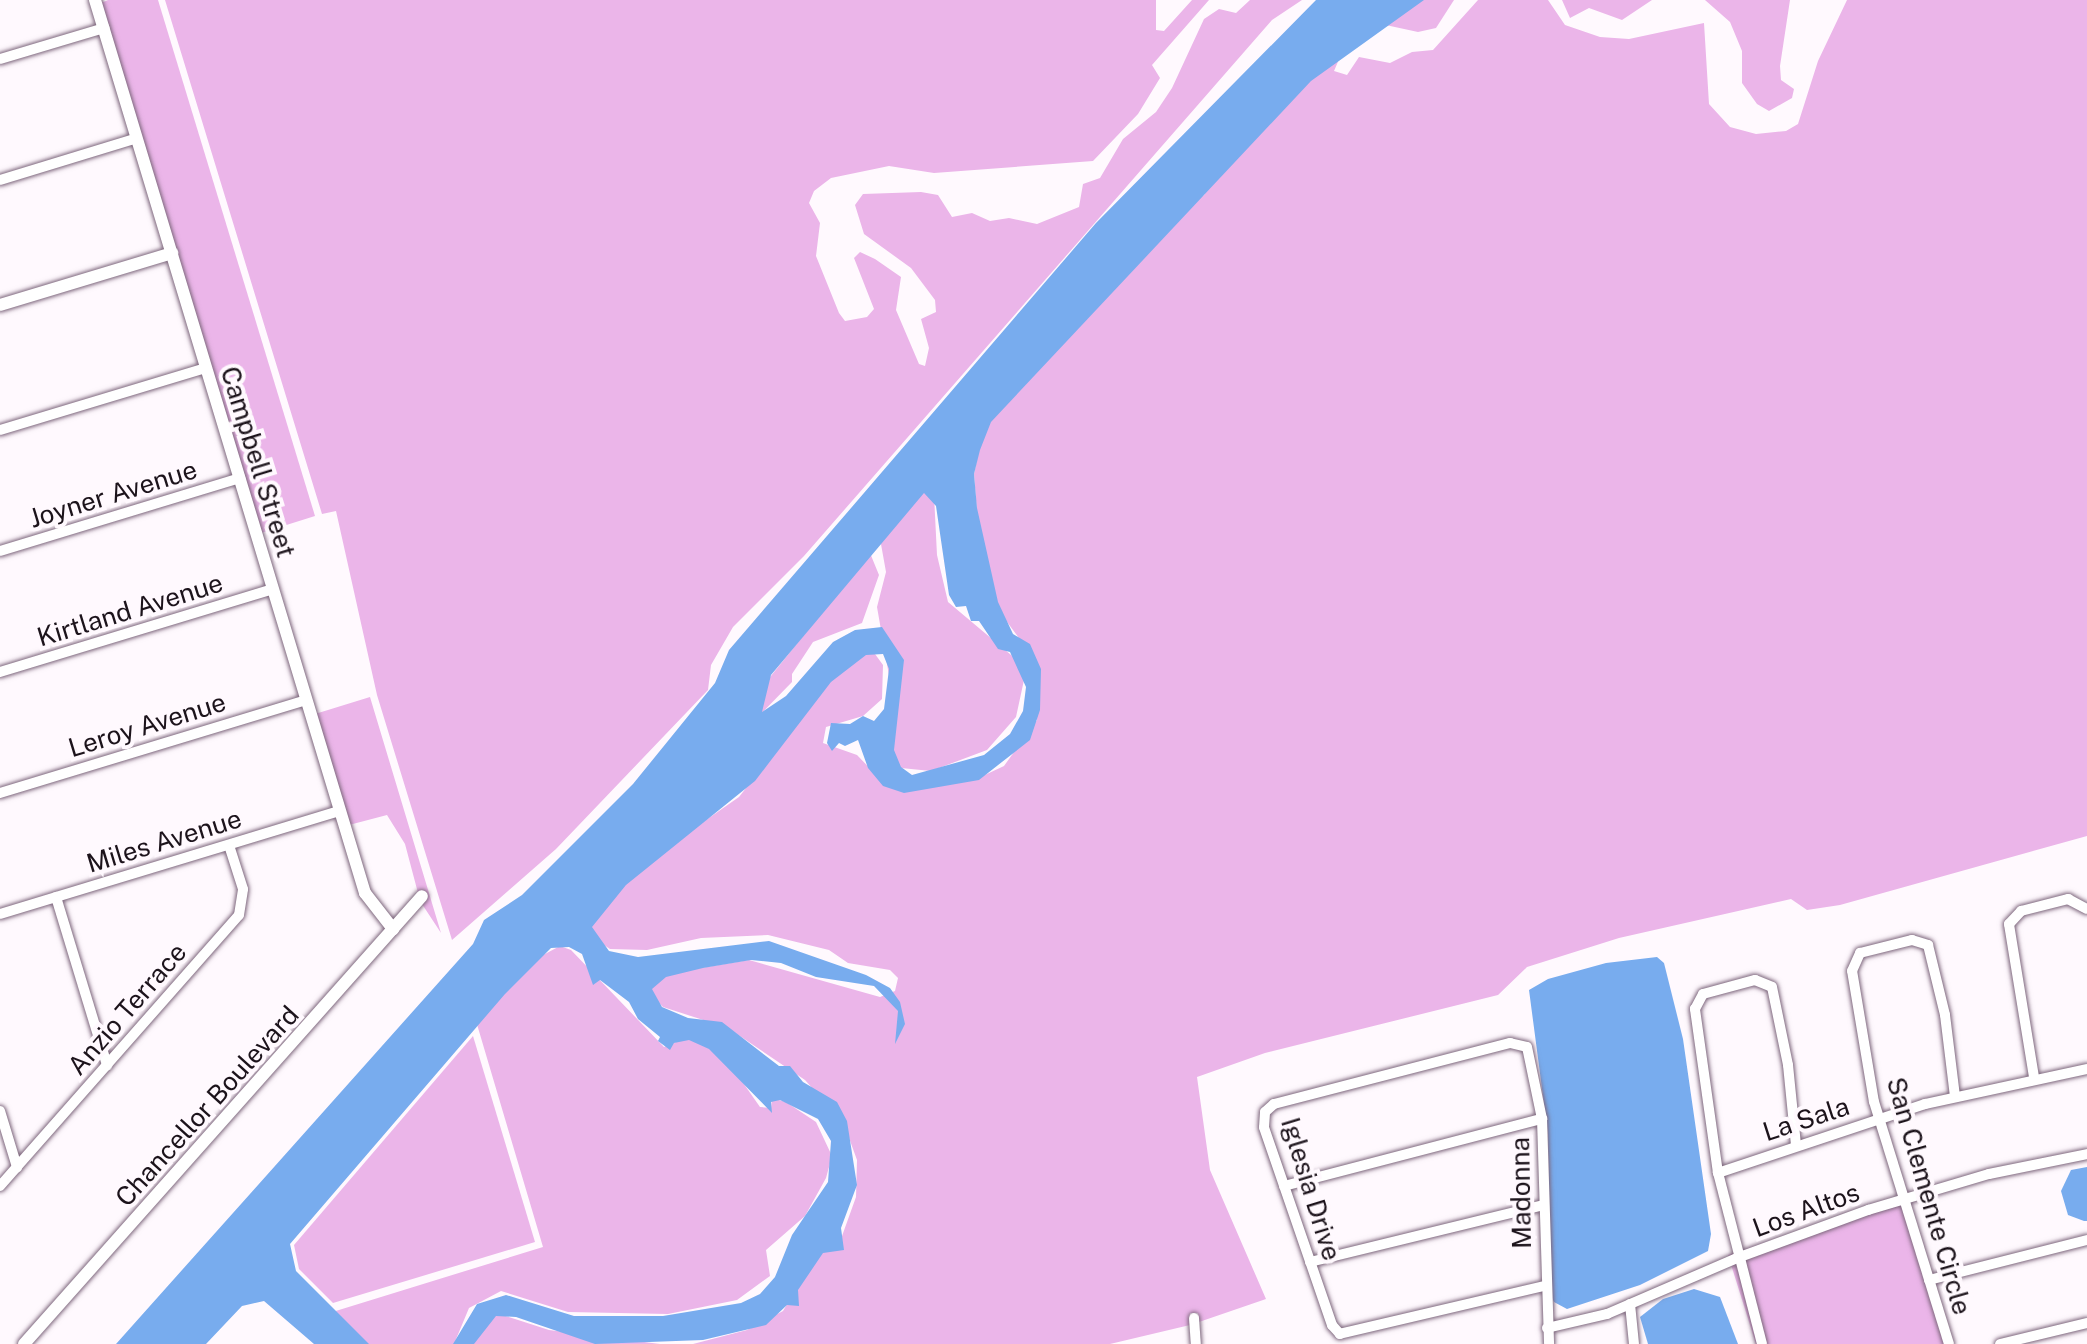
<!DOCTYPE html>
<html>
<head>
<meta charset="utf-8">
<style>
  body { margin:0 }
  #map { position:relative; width:2087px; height:1344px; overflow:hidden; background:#fff9fe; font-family:"Public Sans",sans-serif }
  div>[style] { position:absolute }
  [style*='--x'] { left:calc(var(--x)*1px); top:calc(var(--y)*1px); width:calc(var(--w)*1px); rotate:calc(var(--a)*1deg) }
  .green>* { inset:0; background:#ebb5e9 }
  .water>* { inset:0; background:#78acee }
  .roads { filter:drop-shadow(0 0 2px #7e677d) drop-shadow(0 0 2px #7e677d) }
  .minor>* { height:10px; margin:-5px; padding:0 5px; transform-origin:5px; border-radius:5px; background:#fff }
  .tertiary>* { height:12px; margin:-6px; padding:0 6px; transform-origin:6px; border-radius:6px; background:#fff }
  span { translate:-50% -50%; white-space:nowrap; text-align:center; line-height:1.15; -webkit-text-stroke:8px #fff9fe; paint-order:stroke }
  .street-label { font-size:26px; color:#1c131b }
</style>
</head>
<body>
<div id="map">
  <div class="green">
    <div style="clip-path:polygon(108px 0,158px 0,315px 516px,261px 533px,101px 3px)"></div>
    <div style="clip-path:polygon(165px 0,1156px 0,1156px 30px,1164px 31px,1192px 0,1209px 0,1152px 65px,1160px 78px,1138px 114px,1093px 161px,934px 173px,889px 166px,831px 178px,814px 191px,809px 203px,820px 223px,816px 256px,839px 313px,845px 321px,867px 317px,874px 309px,854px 258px,860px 252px,875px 259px,901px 277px,896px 310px,919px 364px,925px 366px,929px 348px,921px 319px,936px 312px,935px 300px,911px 268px,864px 234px,855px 205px,863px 194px,921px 192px,938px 195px,952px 217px,972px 213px,990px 221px,1009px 218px,1037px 224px,1079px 207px,1083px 184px,1100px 178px,1123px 139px,1156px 112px,1172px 88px,1204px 19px,1219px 9px,1236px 13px,1250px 0,1302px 0,1272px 20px,804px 556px,733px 627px,711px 665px,708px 690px,556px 849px,452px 940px,377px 695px,336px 511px,322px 514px)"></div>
    <div style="clip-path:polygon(1393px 0,1454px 0,1436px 28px,1418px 32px,1381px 24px)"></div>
    <div style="clip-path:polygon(1478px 0,1548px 0,1565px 25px,1600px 37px,1629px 39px,1704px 23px,1709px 104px,1730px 127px,1756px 134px,1786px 131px,1798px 124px,1818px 61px,1847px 0,2087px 0,2087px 836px,1840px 905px,1807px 910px,1791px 899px,1619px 938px,1527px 967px,1498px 995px,1265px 1053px,1197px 1077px,1210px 1170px,1266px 1299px,1199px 1322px,1198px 1313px,1190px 1313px,1190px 1325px,1110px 1344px,693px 1344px,747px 1330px,783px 1311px,819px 1251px,837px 1250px,856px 1197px,857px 1160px,844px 1124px,805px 1080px,728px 1028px,663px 1007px,645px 989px,652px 976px,749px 960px,880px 997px,895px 991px,898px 978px,890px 970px,848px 963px,829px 950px,768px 935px,701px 938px,647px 950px,610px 949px,592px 937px,585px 923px,653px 857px,739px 797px,844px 664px,863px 654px,875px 654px,883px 665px,882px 699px,863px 716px,826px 727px,823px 743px,857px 755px,883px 782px,974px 780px,1004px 766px,1037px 720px,1019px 638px,996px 607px,981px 566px,974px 474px,983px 429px,1176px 212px,1204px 195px,1232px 150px,1283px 101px,1340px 57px,1334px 71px,1347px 75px,1359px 57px,1390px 63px,1412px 52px,1433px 50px)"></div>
    <div style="clip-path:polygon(1562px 0,1652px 0,1622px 20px,1589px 8px,1570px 18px)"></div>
    <div style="clip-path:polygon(1705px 0,1790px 0,1780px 66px,1781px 80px,1794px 89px,1792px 98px,1769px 111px,1757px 104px,1742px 83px,1742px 51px,1730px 22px)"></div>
    <div style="clip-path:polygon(922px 490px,934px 495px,937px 555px,948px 602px,1017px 660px,1024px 680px,1016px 717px,987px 750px,931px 771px,901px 768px,887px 751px,895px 710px,877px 607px,886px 572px,879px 533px,898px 521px)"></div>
    <div style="clip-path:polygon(870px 553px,879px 575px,862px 623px,813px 642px,792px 674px,792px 682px,750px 725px,762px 687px)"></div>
    <div style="clip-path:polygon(370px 697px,441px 933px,422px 904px,428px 896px,418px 893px,405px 844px,387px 815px,349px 825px,315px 714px)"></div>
    <div style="clip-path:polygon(560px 946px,571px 950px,664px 1047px,686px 1038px,718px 1047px,760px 1107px,771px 1108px,772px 1098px,786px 1102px,816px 1122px,832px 1156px,826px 1178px,805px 1216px,766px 1250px,770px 1276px,737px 1300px,668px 1314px,568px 1312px,501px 1291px,469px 1308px,454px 1344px,360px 1344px,326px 1314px,543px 1247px,476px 1021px,528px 963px)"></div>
    <div style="clip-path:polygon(473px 1036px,535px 1242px,333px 1303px,299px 1269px,294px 1245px)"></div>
    <div style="clip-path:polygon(1901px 1197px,1951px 1344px,1756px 1344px,1728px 1255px)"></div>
    <div style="clip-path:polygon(496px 1313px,549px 1330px,660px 1344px,474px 1344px,475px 1336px)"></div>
  </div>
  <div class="water">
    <div style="clip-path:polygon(evenodd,1316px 0,1424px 0,1311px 81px,991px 422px,980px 450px,974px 474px,977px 508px,998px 602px,1013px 634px,1030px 644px,1041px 669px,1040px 710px,1030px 740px,979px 780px,904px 793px,883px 786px,868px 768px,858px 740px,845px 746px,839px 743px,832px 751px,827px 743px,831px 723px,850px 724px,863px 716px,874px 721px,884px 709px,889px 669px,883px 654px,866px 655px,831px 682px,755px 781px,626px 885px,592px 927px,609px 951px,638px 957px,769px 941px,866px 975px,890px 988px,900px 1002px,905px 1024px,895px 1044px,898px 1011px,874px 986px,816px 977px,781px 963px,751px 960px,703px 968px,666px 977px,652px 989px,662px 1007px,688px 1018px,722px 1022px,779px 1066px,790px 1066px,803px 1082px,837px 1102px,847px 1121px,857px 1185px,841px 1228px,844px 1250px,823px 1253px,798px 1290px,799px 1306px,787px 1305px,766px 1325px,703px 1340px,595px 1344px,516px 1317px,496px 1316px,474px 1344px,453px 1344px,477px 1304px,506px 1295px,574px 1316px,663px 1316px,741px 1303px,760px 1294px,775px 1277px,792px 1235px,828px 1182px,831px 1141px,818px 1119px,780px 1100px,771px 1102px,772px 1113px,709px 1049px,689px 1040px,674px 1043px,670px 1050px,658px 1041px,660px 1037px,638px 1019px,629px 1002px,600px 980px,593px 985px,582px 954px,569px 947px,551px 948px,505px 994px,290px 1244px,296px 1271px,369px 1344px,314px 1344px,264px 1301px,242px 1306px,206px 1344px,116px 1344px,473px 944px,484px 920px,522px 895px,633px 784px,715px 683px,729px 650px,1096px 223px,1316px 0,924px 493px,936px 506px,949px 595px,956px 607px,966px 606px,971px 621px,979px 621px,998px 649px,1010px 652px,1026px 687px,1023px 711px,1010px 734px,984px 755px,912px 775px,901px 767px,894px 750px,904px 660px,882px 627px,855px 630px,833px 642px,786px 696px,762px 712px,771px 675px,924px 493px)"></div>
    <div style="clip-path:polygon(1657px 957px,1664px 963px,1683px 1039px,1711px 1234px,1708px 1251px,1640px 1285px,1567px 1309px,1554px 1302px,1546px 1286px,1550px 1275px,1548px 1134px,1529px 990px,1548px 979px,1606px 963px)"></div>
    <div style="clip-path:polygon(2087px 1167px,2087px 1221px,2084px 1221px,2068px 1215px,2061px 1191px,2071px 1170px)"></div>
    <div style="clip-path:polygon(1694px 1289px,1720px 1297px,1738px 1344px,1648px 1344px,1640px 1317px,1663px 1299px)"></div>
  </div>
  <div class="roads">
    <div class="minor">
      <div style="--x:0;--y:59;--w:109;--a:-16.6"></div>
      <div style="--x:0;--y:180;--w:143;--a:-17"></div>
      <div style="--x:0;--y:430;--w:215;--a:-16.8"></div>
      <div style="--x:0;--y:551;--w:251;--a:-16.9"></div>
      <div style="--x:0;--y:672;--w:285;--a:-16.9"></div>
      <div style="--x:0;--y:793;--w:321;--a:-16.9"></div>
      <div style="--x:56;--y:897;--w:176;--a:73.1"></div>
      <div style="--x:0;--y:914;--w:355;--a:-16.9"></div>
      <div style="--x:2034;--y:1077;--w:155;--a:-99.3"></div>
      <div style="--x:2009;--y:924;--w:18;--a:-47"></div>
      <div style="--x:2021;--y:911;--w:49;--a:-14.3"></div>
      <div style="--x:2068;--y:899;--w:21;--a:28"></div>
      <div style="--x:0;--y:1111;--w:59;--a:73.1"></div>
      <div style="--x:1718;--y:1173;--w:218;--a:-18.4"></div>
      <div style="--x:1925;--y:1104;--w:166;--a:-12.2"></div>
      <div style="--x:0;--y:1186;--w:361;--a:-48.6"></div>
      <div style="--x:239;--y:915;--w:26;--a:-81"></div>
      <div style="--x:243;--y:889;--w:46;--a:-107.7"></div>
      <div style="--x:1284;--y:1186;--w:267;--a:-14.6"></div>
      <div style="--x:1310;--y:1262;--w:240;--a:-13.7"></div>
      <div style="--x:1929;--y:1280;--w:163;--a:-14.2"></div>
      <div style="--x:1544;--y:1286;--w:210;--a:166.8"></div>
      <div style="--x:1340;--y:1334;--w:12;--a:-132"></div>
      <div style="--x:1332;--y:1325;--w:209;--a:-109"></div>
      <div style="--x:1264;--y:1127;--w:15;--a:-86"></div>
      <div style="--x:1265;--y:1112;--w:12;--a:-42"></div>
      <div style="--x:1274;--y:1104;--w:244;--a:-14.5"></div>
      <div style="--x:1510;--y:1043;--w:17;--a:13"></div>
      <div style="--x:1527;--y:1047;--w:74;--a:78.2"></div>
      <div style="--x:1542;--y:1119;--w:225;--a:88.2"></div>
      <div style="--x:1630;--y:1304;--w:40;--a:84.3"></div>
      <div style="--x:1194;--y:1318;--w:26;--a:86"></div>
      <div style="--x:1547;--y:1328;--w:62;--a:-13.1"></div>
      <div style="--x:1607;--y:1314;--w:142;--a:-23.3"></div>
      <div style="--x:1737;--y:1258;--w:140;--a:-20.1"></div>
      <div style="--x:1868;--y:1210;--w:126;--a:-16.6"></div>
      <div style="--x:1989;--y:1174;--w:100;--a:-11.5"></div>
      <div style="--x:1762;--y:1344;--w:177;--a:-104.4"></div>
      <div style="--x:1718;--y:1173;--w:166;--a:-98"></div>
      <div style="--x:1695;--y:1009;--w:17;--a:-62"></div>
      <div style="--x:1703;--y:994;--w:54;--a:-15.1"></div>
      <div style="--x:1755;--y:980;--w:18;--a:22"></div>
      <div style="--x:1772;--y:987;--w:80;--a:78.4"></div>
      <div style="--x:1788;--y:1065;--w:80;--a:84.3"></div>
      <div style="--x:1949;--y:1344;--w:253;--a:-107.2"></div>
      <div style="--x:1874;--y:1102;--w:133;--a:-99.5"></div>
      <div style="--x:1852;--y:971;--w:20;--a:-66"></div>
      <div style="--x:1860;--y:953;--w:54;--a:-14"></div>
      <div style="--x:1912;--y:940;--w:17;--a:17"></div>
      <div style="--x:1928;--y:945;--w:72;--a:76.3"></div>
      <div style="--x:1945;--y:1015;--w:82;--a:83"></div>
      <div style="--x:2000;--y:1344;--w:89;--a:-13.6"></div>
    </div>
    <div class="tertiary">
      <div style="--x:95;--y:0;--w:933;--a:73.18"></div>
      <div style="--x:365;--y:893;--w:46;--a:52.1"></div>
      <div style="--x:0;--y:305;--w:180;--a:-16.8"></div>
      <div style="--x:24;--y:1344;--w:599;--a:-48.38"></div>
    </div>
  </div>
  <div class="street-label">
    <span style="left:258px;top:462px;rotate:73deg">Campbell Street</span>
    <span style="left:113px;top:494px;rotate:-17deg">Joyner Avenue</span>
    <span style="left:130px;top:610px;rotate:-17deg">Kirtland Avenue</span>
    <span style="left:147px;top:725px;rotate:-17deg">Leroy Avenue</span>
    <span style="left:164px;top:841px;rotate:-17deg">Miles Avenue</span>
    <span style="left:127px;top:1009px;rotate:-49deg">Anzio Terrace</span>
    <span style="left:207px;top:1106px;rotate:-48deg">Chancellor Boulevard</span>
    <span style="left:1806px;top:1119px;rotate:-18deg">La Sala</span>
    <span style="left:1311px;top:1189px;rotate:73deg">Iglesia Drive</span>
    <span style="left:1521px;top:1193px;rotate:-91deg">Madonna</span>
    <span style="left:1929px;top:1196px;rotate:74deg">San Clemente Circle</span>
    <span style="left:1806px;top:1210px;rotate:-20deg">Los Altos</span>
  </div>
</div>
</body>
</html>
